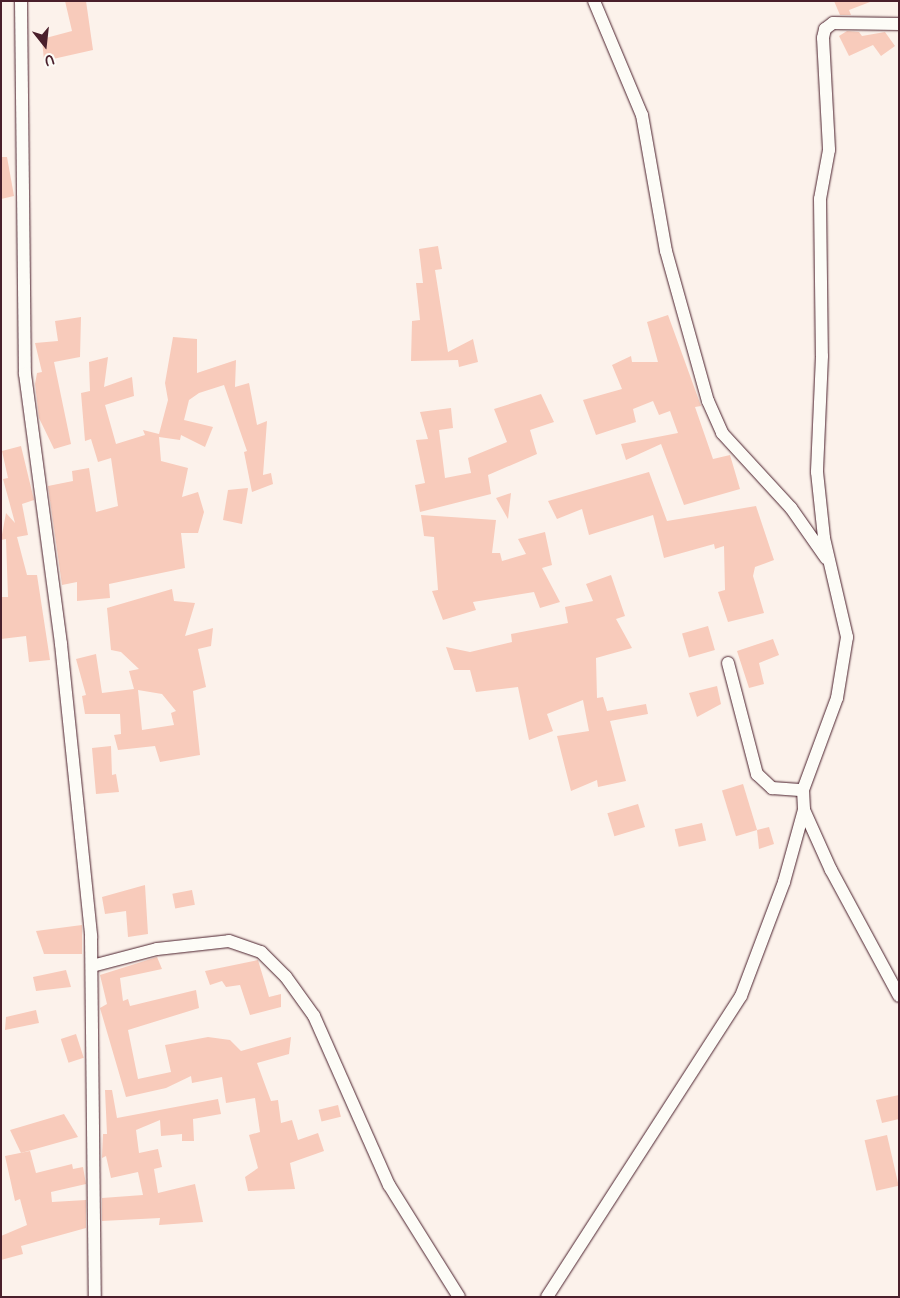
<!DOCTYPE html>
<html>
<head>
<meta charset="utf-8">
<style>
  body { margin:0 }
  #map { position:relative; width:900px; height:1298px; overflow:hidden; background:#fcf2eb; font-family:Pangolin,sans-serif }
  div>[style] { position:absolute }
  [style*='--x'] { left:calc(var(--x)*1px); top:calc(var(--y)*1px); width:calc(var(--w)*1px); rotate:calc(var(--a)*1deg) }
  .building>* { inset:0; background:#f8cbbb; transform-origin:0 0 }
  .roads { filter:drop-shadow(0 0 1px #4a1f2b) drop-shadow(0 0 1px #4a1f2b) }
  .minor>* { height:12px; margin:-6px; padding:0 6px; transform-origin:6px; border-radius:6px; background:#fdfcf7 }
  span { translate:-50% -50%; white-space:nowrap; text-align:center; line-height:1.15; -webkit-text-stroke:4px #fdfcf7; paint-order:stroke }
  .frame { position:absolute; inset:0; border:2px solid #4a1f2b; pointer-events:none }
  .north { position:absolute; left:20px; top:20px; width:50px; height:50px; -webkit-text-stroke:4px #fdfcf7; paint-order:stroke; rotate:164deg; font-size:14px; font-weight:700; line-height:20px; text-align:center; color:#4a1f2b }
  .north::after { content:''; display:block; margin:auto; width:18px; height:22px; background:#4a1f2b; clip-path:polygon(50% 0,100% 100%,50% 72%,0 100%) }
</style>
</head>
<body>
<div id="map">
  <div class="building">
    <div style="clip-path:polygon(65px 1px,86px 1px,93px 50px,44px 61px,42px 39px,72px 31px)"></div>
    <div style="clip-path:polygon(834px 1px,870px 1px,870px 2px,849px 10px,851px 15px,840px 15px)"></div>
    <div style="clip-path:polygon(847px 31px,859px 32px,862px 36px,885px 32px,895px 46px,881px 56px,873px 45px,849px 56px,839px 36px)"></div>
    <div style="clip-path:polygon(1px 157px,7px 157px,14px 196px,1px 199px)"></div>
    <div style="clip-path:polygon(438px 246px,442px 269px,435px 270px,448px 352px,473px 339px,478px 362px,459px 367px,458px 360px,411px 361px,412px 321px,420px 320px,416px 283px,423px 283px,419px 249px)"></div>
    <div style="clip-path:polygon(668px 315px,701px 406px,695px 407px,713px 459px,730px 455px,740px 489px,684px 505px,661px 444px,626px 460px,621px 444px,678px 433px,670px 411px,659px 415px,653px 401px,633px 409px,636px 422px,596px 435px,583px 400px,622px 389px,612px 365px,631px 356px,632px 362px,658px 362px,647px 322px)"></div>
    <div style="clip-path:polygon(81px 317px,80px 357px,54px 362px,71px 444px,54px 449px,39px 418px,35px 384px,37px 373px,42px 372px,35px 343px,58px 341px,55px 321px)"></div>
    <div style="clip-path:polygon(173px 337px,197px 339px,197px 373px,236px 360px,235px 387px,249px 383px,257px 425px,267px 421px,263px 475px,271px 473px,273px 484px,252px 492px,244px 452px,247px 451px,224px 385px,199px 393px,189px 400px,184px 420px,213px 427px,205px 447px,181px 435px,180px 440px,159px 437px,161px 461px,188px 468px,182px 497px,198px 492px,204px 512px,198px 533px,181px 533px,185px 568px,109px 584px,110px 598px,77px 601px,77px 582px,62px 585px,48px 486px,73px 481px,72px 471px,89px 468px,96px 512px,118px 506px,111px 458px,98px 462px,91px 439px,85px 441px,81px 393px,90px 391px,89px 362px,108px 357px,104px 387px,132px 377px,134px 396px,105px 405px,116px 444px,145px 435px,143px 430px,159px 434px,168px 400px,165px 383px)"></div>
    <div style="clip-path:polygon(541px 394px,554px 422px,530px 430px,537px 454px,488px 475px,491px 494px,420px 512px,415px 485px,425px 483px,416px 440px,428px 439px,420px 412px,451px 408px,453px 428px,439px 430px,445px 478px,471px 473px,468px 458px,507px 442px,494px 409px)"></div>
    <div style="clip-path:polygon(21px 446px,34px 500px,22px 504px,28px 535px,17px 537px,27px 575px,37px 575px,50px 660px,29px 662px,26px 636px,1px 639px,1px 597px,8px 597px,6px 539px,1px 540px,6px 513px,15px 523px,3px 479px,8px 478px,2px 451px)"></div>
    <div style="clip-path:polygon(649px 472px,667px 521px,756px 506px,774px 560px,755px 567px,753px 576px,764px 613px,728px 622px,718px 592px,725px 590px,724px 546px,715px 549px,714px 544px,664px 558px,653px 515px,589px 535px,582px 509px,557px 519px,548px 501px)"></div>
    <div style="clip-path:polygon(248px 488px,242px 524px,223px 520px,228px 490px)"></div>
    <div style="clip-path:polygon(511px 493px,508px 519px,496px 498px)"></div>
    <div style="clip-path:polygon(421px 515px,496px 520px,492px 553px,500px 553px,502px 561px,526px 554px,518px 539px,545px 532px,552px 565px,542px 568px,560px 602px,540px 608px,534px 592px,473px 602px,476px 610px,443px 620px,432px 591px,438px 590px,434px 537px,424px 536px)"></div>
    <div style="clip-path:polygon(611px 575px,625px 616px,616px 619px,632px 648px,596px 658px,597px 698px,603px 697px,607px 711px,646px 704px,648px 714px,610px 721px,626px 781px,598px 787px,597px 780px,571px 791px,557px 736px,589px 731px,583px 700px,547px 714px,553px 731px,529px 740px,518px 687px,476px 692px,470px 670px,454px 670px,446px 647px,470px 652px,512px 642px,511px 634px,568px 623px,565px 607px,593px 601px,586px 584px)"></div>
    <div style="clip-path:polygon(evenodd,172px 589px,174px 601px,195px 603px,185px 636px,213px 628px,211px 646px,198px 649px,206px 687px,193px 691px,200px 755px,160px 762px,155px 746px,118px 750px,114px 735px,121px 734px,120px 714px,85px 714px,82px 696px,86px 695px,76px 659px,96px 654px,102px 693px,134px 689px,129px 671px,139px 669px,121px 652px,111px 650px,107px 608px,172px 589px,138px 690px,162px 694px,176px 711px,171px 713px,174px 725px,142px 730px,138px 690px)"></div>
    <div style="left:708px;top:626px;width:25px;height:27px;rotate:74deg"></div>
    <div style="clip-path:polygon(773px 639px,779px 655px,759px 663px,764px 684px,749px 688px,737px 651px)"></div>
    <div style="clip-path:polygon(717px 686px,721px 704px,697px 717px,689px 693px)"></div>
    <div style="clip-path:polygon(111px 746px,112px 775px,116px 774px,119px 792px,96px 794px,92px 748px)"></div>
    <div style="left:743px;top:784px;width:48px;height:22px;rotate:73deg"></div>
    <div style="left:638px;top:804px;width:24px;height:32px;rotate:73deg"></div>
    <div style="left:702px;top:823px;width:18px;height:28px;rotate:77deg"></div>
    <div style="clip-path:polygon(769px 827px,774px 844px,759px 849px,757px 830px)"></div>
    <div style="clip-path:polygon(145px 885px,148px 934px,128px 937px,126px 911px,105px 914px,102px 897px)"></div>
    <div style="left:192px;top:890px;width:15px;height:20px;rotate:79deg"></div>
    <div style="clip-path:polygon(82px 925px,82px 954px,44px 954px,36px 931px)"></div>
    <div style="clip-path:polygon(157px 957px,162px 969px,120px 978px,123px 1001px,128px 999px,130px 1006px,196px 990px,199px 1008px,128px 1030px,138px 1079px,171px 1072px,165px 1045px,208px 1037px,230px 1040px,241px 1051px,291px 1037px,289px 1054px,257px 1063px,271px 1101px,278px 1100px,281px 1123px,292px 1120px,298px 1140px,318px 1133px,324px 1151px,290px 1163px,295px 1189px,248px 1191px,245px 1177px,258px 1168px,249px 1135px,260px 1132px,255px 1098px,226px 1103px,222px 1077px,192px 1083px,191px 1076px,166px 1088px,126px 1097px,100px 1008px,107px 1004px,100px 975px)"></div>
    <div style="clip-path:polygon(258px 960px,269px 997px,281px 994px,281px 1007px,250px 1015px,240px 985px,226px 987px,222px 981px,210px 985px,205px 971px)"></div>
    <div style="clip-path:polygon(66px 970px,71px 987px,36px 991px,33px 977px)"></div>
    <div style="clip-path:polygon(36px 1010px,39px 1023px,5px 1030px,6px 1017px)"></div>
    <div style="left:76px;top:1034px;width:25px;height:16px;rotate:72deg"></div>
    <div style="clip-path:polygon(105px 1090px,112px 1090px,117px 1118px,218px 1099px,221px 1114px,193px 1119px,194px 1141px,182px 1141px,182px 1134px,161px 1136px,160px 1120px,136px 1130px,139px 1153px,158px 1149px,162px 1167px,154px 1169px,158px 1193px,195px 1184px,203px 1222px,159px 1225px,160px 1218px,102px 1221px,102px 1198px,143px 1195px,138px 1172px,111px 1178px,106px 1156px,102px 1158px,103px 1134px,107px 1134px)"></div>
    <div style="clip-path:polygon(899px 1095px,899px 1119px,882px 1123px,876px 1100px)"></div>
    <div style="left:338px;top:1105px;width:12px;height:20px;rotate:76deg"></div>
    <div style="clip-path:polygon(64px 1114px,78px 1137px,21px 1153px,10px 1130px)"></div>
    <div style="left:887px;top:1135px;width:52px;height:23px;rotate:77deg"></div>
    <div style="clip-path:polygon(30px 1151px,36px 1173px,72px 1164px,73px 1169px,83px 1167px,86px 1184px,51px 1192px,52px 1202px,86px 1200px,86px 1228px,21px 1246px,23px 1254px,1px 1260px,1px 1236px,27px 1225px,20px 1199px,15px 1201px,5px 1156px)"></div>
  </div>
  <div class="roads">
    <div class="minor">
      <div style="--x:21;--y:1;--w:373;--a:89.4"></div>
      <div style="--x:25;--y:374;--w:272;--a:82.4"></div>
      <div style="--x:61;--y:644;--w:294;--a:84.1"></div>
      <div style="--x:91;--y:936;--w:361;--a:89.4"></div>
      <div style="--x:594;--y:1;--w:124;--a:67.2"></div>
      <div style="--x:642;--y:115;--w:138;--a:80"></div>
      <div style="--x:666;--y:251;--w:156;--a:74.4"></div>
      <div style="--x:708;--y:401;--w:35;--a:66"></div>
      <div style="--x:722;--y:433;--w:102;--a:47.4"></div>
      <div style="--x:791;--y:508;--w:61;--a:55"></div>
      <div style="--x:899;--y:24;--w:66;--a:-179.1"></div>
      <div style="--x:833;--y:23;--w:10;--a:143"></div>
      <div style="--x:825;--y:29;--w:9;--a:103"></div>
      <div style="--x:823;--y:38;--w:112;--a:86.9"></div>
      <div style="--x:829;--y:150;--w:50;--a:100.4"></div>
      <div style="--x:820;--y:199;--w:157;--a:89.3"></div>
      <div style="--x:822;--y:356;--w:116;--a:92.5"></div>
      <div style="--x:817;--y:472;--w:66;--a:83.9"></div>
      <div style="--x:824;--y:538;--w:102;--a:76.9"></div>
      <div style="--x:847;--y:637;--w:62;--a:99.3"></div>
      <div style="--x:837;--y:698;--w:98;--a:110.3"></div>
      <div style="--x:803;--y:790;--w:20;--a:87"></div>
      <div style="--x:804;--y:810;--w:66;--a:65.8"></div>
      <div style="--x:831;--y:870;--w:143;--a:61.6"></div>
      <div style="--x:728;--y:663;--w:115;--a:75.4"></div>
      <div style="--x:757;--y:774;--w:21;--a:43"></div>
      <div style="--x:772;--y:788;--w:31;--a:4"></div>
      <div style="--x:92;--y:966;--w:67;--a:-14.7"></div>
      <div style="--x:157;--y:949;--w:72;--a:-6.3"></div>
      <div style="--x:229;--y:941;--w:34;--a:19"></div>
      <div style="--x:261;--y:952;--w:35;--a:45"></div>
      <div style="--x:286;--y:977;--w:48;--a:54.3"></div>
      <div style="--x:314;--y:1016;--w:185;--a:66.1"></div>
      <div style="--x:389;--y:1185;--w:132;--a:58"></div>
      <div style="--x:547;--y:1297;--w:358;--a:-57.2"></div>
      <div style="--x:741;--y:996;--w:122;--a:-69.3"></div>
      <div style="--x:784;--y:882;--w:75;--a:-74.5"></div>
    </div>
  </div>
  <div class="frame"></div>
  <div class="north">U</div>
</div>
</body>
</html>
